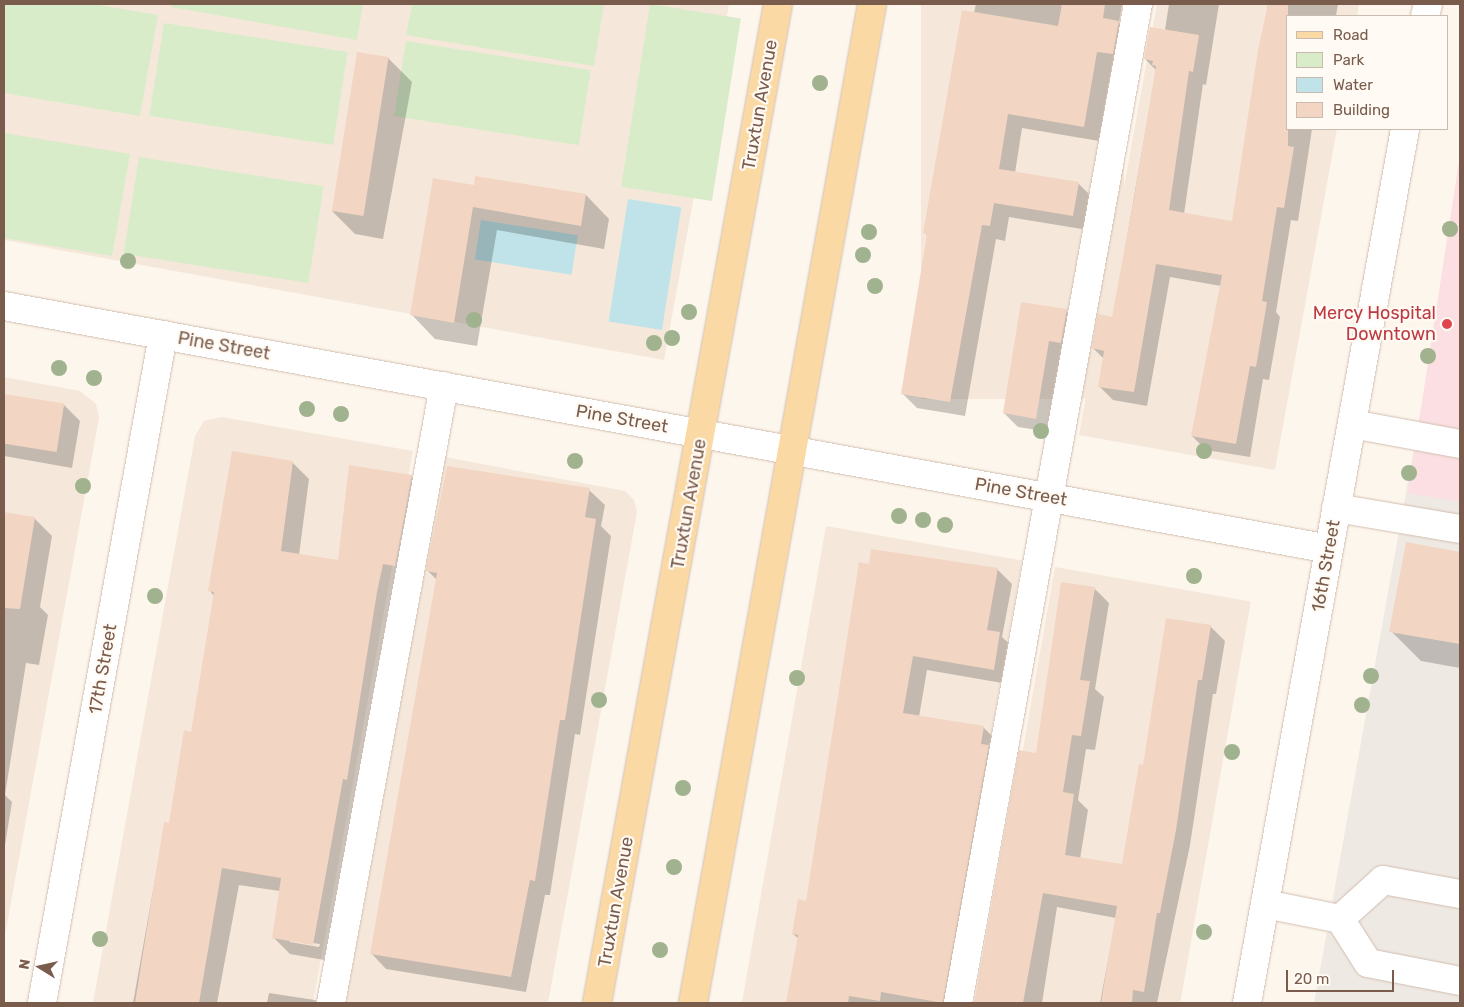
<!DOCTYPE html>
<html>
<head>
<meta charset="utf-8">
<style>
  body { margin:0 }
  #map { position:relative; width:1464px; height:1007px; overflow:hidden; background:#fdf6ec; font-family:Rubik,sans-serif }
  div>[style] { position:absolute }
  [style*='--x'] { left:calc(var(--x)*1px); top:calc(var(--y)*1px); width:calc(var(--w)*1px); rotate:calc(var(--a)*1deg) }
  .residential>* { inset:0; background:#f5e8da; transform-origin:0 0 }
  .industrial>* { inset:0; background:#efe9e4 }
  .medical>* { inset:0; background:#fbdfe3 }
  .green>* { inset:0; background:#d8ecc9; transform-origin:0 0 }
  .water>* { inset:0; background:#bfe3e8; transform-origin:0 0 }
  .shadow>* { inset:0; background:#0003 }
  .building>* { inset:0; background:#f3d5c3; transform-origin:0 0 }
  .roads { filter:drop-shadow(0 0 1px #d1beb0) drop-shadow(0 0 1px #d1beb0) }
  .minor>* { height:28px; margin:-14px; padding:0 14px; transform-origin:14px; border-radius:14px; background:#fff }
  .major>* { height:28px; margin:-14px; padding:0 14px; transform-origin:14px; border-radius:14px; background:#fbd9a5 }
  .trees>* { width:16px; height:16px; margin:-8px; border-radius:50%; background:#a0b28e }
  .dots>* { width:14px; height:14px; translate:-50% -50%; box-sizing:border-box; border:2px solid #fffaf3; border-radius:50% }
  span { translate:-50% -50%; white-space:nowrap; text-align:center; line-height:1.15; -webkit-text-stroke:4.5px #fffaf3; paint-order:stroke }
  .street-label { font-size:18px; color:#7a5c4d }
  .health-label { font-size:18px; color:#be3a42 }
  .right { translate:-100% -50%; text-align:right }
  .frame { position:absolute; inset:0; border:5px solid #7a5c4d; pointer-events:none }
  .legend { position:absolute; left:1286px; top:15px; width:162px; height:115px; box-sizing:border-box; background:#fffaf3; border:1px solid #cabbb1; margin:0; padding:6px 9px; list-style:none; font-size:15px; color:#7a5c4d }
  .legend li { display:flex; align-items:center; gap:10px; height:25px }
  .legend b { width:25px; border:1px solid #cabbb1 }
  .north { position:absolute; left:15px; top:942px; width:50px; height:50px; -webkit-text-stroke:4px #fffaf3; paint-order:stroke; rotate:280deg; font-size:14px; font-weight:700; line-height:20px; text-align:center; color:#7a5c4d }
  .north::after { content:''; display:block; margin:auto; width:18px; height:22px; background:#7a5c4d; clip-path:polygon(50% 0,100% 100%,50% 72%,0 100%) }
  .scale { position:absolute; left:1286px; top:970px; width:108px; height:22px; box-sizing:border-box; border:2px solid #7a5c4d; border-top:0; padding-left:6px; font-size:15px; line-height:18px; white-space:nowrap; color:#7a5c4d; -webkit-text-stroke:4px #fffaf3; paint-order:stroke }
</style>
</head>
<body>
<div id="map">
  <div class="residential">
    <div style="clip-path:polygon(4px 4px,729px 4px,664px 360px,4px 240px)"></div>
    <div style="left:921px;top:4px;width:203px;height:395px"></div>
    <div style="clip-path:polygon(1157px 4px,1359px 4px,1357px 16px,1288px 16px,1288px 129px,1337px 129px,1275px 470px,1079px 435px)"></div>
    <div style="clip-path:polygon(4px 377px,80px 391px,96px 404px,99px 418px,4px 941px)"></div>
    <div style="clip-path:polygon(222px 417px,413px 451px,313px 1003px,93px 1003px,195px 436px,204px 421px)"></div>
    <div style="clip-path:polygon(445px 457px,625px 491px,634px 500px,637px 512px,548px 1003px,346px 1003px)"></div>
    <div style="left:826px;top:526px;width:199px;height:486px;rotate:10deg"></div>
    <div style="left:1055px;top:567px;width:199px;height:443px;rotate:10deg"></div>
  </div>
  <div class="industrial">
    <div style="clip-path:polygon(1460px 193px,1460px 1003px,1314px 1003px)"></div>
  </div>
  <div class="medical">
    <div style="clip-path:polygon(1460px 155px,1460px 502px,1408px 493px)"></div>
  </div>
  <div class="green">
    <div style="clip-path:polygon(4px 4px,92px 4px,158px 15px,140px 116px,4px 93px)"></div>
    <div style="clip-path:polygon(171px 4px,363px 4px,357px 40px,171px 7px)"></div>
    <div style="clip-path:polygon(412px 4px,604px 4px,594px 66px,406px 35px)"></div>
    <div style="left:650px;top:4px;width:92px;height:185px;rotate:9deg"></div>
    <div style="left:164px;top:23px;width:186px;height:94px;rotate:9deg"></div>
    <div style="left:406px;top:41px;width:187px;height:76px;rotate:9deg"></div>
    <div style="clip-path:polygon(4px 133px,130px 154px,112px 256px,4px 238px)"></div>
    <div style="left:139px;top:157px;width:187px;height:98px;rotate:9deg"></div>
  </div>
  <div class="water">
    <div style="left:628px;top:199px;width:54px;height:124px;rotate:9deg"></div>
    <div style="left:481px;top:220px;width:98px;height:40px;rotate:9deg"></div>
  </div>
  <div class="shadow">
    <div style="clip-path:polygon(976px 4px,1122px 4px,1119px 23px,1133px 38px,1128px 69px,1112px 66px,1099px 141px,1022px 128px,1015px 173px,1078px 183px,1093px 198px,1088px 230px,1009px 217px,1005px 241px,996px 239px,965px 416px,917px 408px,902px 393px,928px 236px,925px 233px)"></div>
    <div style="clip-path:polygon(1169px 4px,1219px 4px,1206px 85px,1203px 84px,1184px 214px,1233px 222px,1268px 4px,1338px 4px,1336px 16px,1288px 16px,1288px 129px,1312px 129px,1298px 221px,1291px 220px,1276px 312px,1280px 317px,1269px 380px,1263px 379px,1250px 457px,1206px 450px,1192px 436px,1221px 286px,1170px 277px,1147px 406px,1113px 400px,1099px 386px,1104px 359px,1093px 348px,1113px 318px,1156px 70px,1145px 59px,1165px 30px)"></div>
    <div style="clip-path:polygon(388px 58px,412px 82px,383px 239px,355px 234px,332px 211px)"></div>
    <div style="clip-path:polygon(475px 186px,586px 195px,609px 219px,604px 249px,497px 230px,477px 346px,435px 339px,412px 315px)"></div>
    <div style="clip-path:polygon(1066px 311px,1080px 324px,1050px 432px,1018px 427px,1004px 413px)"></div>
    <div style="clip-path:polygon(4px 395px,64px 405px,80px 421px,72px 468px,4px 456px)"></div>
    <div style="clip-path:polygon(evenodd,292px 462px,309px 479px,299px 555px,339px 561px,411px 476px,428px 493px,330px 961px,290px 954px,273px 937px,280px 891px,239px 885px,217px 1003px,133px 1003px,165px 823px,170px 824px,192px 733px,214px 596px,210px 591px,292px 462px,290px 940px,320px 944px,319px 947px,290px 942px,290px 940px)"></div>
    <div style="clip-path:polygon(589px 490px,605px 505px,601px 526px,611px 536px,580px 735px,575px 734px,550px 895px,545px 895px,526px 992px,386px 969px,371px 953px,437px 580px,427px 570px)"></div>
    <div style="clip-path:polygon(4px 513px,34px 518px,52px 536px,40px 607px,48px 615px,39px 665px,26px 663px,5px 795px,12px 802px,4px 851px)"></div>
    <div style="clip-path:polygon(1407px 544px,1460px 553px,1460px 668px,1421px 661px,1391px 631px)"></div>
    <div style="clip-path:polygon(870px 565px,997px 569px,1012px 584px,1002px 637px,1014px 648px,1008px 684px,927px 670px,919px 717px,983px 727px,998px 742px,959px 1003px,788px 1003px,799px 939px,793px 934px,807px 902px)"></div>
    <div style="clip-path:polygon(1095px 589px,1109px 603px,1095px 689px,1104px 697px,1095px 750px,1086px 749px,1078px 800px,1088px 810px,1080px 859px,1123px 866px,1144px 766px,1210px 626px,1225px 641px,1216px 694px,1213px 694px,1190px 845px,1157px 1003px,1100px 1003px,1116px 918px,1057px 907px,1042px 1003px,975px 1003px,1020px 752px,1037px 754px)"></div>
    <div style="clip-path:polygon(269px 993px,315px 1000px,318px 1003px,267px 1003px)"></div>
  </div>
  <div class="building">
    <div style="clip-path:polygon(1062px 4px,1105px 4px,1103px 18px,1119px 21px,1113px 54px,1097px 52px,1084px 127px,1008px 114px,999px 169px,1079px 182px,1073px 216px,994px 203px,990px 226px,982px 225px,950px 402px,901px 394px,927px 234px,923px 233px,962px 10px,1058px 26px)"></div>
    <div style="clip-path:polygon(1268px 4px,1288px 4px,1288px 146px,1294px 147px,1284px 208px,1277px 207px,1262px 301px,1267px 302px,1256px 367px,1250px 366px,1236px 444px,1191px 436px,1222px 275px,1156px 264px,1134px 392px,1098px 387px,1104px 351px,1092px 348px,1098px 314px,1112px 317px,1134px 198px,1156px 66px,1152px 65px,1153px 61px,1144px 59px,1150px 27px,1199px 35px,1193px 72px,1189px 71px,1169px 210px,1232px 221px,1258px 50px)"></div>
    <div style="left:357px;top:52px;width:32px;height:161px;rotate:9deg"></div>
    <div style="clip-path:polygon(475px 176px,586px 194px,581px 226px,473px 207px,454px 323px,410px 315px,433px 178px,474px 185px)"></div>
    <div style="clip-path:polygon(1021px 302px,1067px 309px,1061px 343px,1049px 341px,1036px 419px,1003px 413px)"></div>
    <div style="left:4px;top:394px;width:61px;height:49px;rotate:9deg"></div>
    <div style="clip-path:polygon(232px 451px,293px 461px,281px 551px,338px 560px,349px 465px,412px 475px,395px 566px,383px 564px,377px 592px,347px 780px,343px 779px,313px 945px,272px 938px,281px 878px,222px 868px,199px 1003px,135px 1003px,164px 822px,169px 823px,184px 730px,191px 732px,214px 592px,208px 591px)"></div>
    <div style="clip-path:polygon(447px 466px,590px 488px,585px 517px,596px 519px,565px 720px,560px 720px,535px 881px,530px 880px,511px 977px,370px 954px,437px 573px,426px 571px)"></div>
    <div style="clip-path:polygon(4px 512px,35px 517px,20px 609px,4px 608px)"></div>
    <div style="clip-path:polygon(1406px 542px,1460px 552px,1460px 644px,1389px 632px)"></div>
    <div style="clip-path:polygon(871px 549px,998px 568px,987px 630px,1000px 632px,994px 670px,913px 656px,903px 713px,984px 726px,981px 744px,989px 745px,943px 1003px,881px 992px,880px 1001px,849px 996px,848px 1003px,786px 1003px,798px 935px,792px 934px,798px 899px,806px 901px,859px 562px,869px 564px)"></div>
    <div style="clip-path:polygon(1061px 582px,1095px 587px,1080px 680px,1090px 681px,1081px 736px,1072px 735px,1063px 792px,1074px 794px,1065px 855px,1122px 864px,1139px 764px,1143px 765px,1166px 618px,1211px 625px,1202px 680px,1198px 680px,1176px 830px,1160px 913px,1157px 913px,1144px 992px,1133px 990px,1132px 1003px,1101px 1003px,1117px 906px,1043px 893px,1023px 1003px,974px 1003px,1019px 750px,1036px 753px)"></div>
  </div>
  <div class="roads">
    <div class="minor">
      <div style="--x:1425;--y:16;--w:12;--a:-76"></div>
      <div style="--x:4;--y:306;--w:1347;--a:10.39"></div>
      <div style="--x:1352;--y:424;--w:110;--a:10.5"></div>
      <div style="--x:1336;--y:508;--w:126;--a:9.6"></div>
      <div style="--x:1265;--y:904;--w:76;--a:11.3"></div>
      <div style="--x:1340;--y:919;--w:52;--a:57.5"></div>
      <div style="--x:1368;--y:963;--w:94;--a:11.1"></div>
      <div style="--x:1340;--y:919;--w:58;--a:-42.2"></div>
      <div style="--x:1383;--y:880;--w:78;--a:10.3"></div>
      <div style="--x:42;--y:1003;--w:679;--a:-79.73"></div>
      <div style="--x:331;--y:1003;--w:627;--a:-79.62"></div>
      <div style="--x:958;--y:1003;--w:1015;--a:-79.79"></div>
      <div style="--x:1247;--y:1003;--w:888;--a:-79.75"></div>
    </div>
    <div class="major">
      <div style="--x:597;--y:1003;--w:1015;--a:-79.73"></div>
      <div style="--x:693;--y:1003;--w:1015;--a:-79.84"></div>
    </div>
  </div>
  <div class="trees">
    <div style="left:820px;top:83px"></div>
    <div style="left:1450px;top:229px"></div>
    <div style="left:869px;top:232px"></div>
    <div style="left:863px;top:255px"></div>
    <div style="left:128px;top:261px"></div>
    <div style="left:875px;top:286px"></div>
    <div style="left:689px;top:312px"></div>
    <div style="left:474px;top:320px"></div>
    <div style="left:672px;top:338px"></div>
    <div style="left:654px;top:343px"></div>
    <div style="left:1428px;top:356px"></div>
    <div style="left:59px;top:368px"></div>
    <div style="left:94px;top:378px"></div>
    <div style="left:307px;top:409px"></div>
    <div style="left:341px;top:414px"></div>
    <div style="left:1041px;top:431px"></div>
    <div style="left:1204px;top:451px"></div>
    <div style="left:575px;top:461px"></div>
    <div style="left:1409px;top:473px"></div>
    <div style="left:83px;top:486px"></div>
    <div style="left:899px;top:516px"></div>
    <div style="left:923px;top:520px"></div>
    <div style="left:945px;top:525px"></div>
    <div style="left:1194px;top:576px"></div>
    <div style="left:155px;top:596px"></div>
    <div style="left:1371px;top:676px"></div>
    <div style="left:797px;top:678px"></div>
    <div style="left:599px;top:700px"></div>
    <div style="left:1362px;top:705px"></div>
    <div style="left:1232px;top:752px"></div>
    <div style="left:683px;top:788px"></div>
    <div style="left:674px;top:867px"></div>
    <div style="left:1204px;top:932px"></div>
    <div style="left:100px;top:939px"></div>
    <div style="left:660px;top:950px"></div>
  </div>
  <div class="dots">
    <div style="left:1447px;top:324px;background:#e0444e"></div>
  </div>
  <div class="street-label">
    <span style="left:760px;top:105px;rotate:-80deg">Truxtun Avenue</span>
    <span style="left:224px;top:346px;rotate:10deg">Pine Street</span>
    <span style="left:622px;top:419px;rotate:10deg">Pine Street</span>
    <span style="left:1021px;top:492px;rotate:10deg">Pine Street</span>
    <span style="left:689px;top:504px;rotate:-80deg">Truxtun Avenue</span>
    <span style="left:1326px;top:566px;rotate:-80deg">16th Street</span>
    <span style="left:103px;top:669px;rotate:-80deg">17th Street</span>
    <span style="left:616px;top:902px;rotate:-80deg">Truxtun Avenue</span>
  </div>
  <div class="health-label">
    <span class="right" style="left:1436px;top:324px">Mercy Hospital<br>Downtown</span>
  </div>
  <div class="frame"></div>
  <ul class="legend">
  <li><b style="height:6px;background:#fbd9a5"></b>Road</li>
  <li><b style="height:14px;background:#d8ecc9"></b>Park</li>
  <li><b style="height:14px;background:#bfe3e8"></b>Water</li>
  <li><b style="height:14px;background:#f3d5c3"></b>Building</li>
  </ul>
  <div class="north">N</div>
  <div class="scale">20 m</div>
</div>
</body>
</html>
